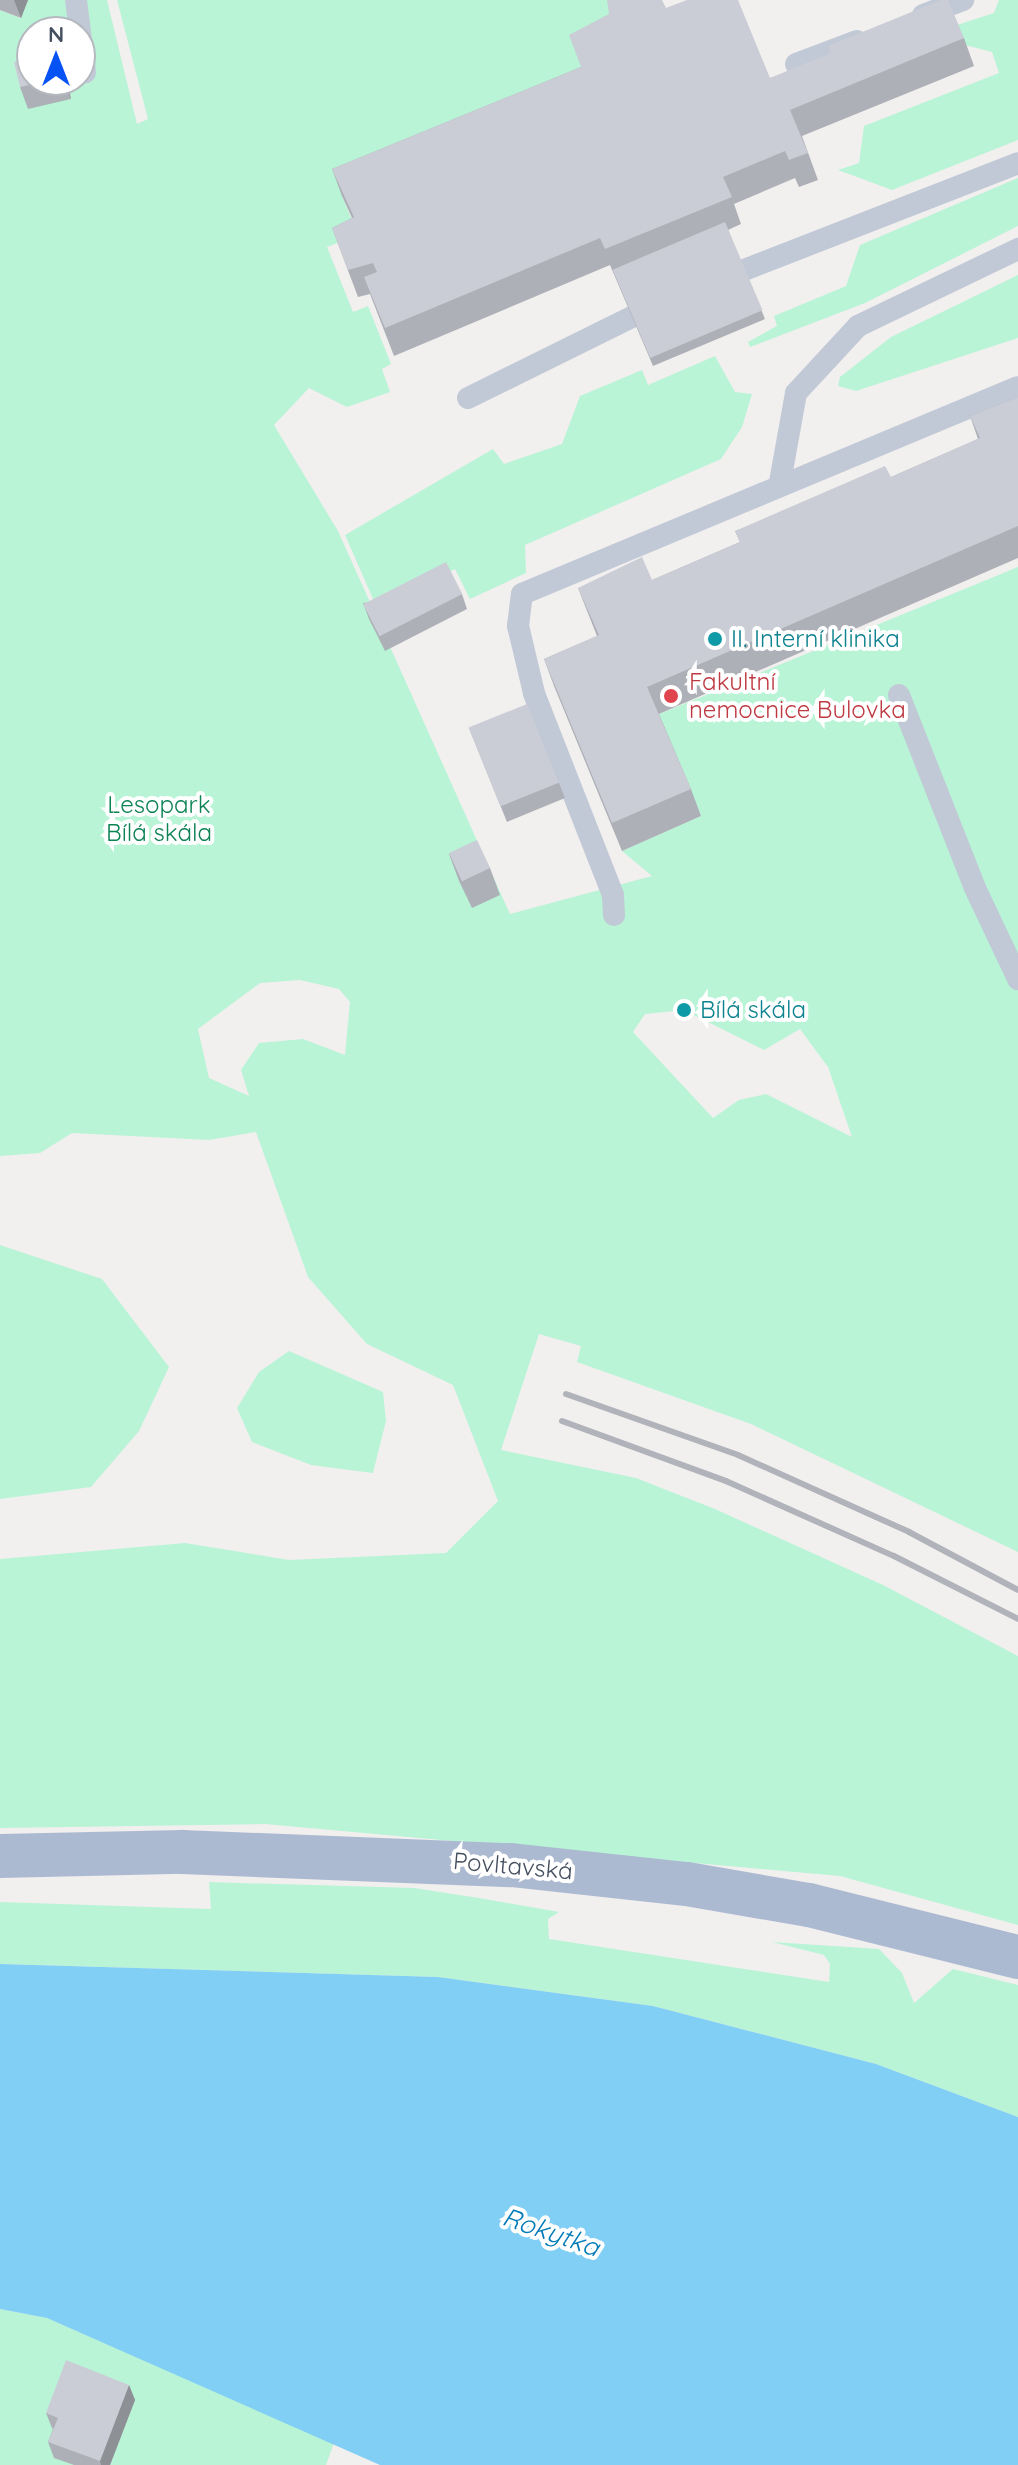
<!DOCTYPE html>
<html>
<head>
<meta charset="utf-8">
<style>
  body { margin:0 }
  #map { position:relative; width:1018px; height:2465px; overflow:hidden; background:#f2efef; font-family:Quicksand,sans-serif }
  div>[style] { position:absolute }
  [style*='--x'] { left:calc(var(--x)*1px); top:calc(var(--y)*1px); width:calc(var(--w)*1px); rotate:calc(var(--a)*1deg) }
  .green>* { inset:0; background:#b9f4d7 }
  .water>* { inset:0; background:#81cff5 }
  .service>* { height:22px; margin:-11px; padding:0 11px; transform-origin:11px; border-radius:11px; background:#c1c9d6 }
  .primary>* { height:44px; margin:-22px; padding:0 22px; transform-origin:22px; border-radius:22px; background:#acbad1 }
  .rail>* { height:6px; margin:-3px; padding:0 3px; transform-origin:3px; border-radius:3px; background:#b0b3ba }
  .wall>* { inset:0; background:#aeb0b7 }
  .shaded-wall>* { inset:0; background:#8d9095 }
  .building>* { inset:0; background:#cacdd5; transform-origin:0 0 }
  .dots>* { width:22px; height:22px; translate:-50% -50%; box-sizing:border-box; border:4px solid #fff; border-radius:50% }
  span { translate:-50% -50%; white-space:nowrap; text-align:center; line-height:1.15; -webkit-text-stroke:8px #fff; paint-order:stroke }
  .culture-label { font-size:24px; color:#0d838f }
  .left { translate:0 -50%; text-align:left }
  .health-label { font-size:24px; color:#be3a42 }
  .park-label { font-size:24px; color:#0d8355 }
  .street-label { font-size:24px; color:#454f5f }
  .water-label { font-size:26px; color:#007bb7; font-style:italic }
  .north { position:absolute; left:16px; top:16px; width:80px; height:80px; box-sizing:border-box; background:#fff; border:2px solid #b5b9bf; border-radius:50%; rotate:0deg; font-size:22px; font-weight:700; line-height:32px; text-align:center; color:#454f5f }
  .north::after { content:''; display:block; margin:auto; width:28px; height:36px; background:#0652f5; clip-path:polygon(50% 0,100% 100%,50% 72%,0 100%) }
</style>
</head>
<body>
<div id="map">
  <div class="green">
    <div style="clip-path:polygon(evenodd,27px 0,107px 0,137px 124px,148px 119px,117px 0,629px 0,591px 94px,342px 196px,358px 235px,327px 247px,353px 312px,368px 306px,391px 364px,382px 369px,390px 392px,347px 407px,309px 388px,274px 425px,338px 531px,510px 914px,652px 876px,622px 851px,701px 816px,657px 715px,1018px 567px,1018px 1552px,751px 1424px,577px 1362px,581px 1346px,539px 1334px,501px 1450px,636px 1478px,715px 1509px,883px 1585px,1018px 1656px,1018px 1925px,840px 1876px,265px 1824px,0 1828px,0 1559px,185px 1543px,289px 1560px,446px 1553px,498px 1501px,453px 1385px,367px 1344px,308px 1277px,256px 1132px,209px 1140px,72px 1133px,40px 1153px,0 1156px,0 10px,20px 18px,27px 0,32px 32px,80px 32px,80px 80px,67px 80px,71px 99px,32px 80px,32px 32px,27px 0,300px 980px,339px 989px,350px 1002px,345px 1055px,303px 1039px,259px 1043px,241px 1070px,249px 1096px,209px 1078px,198px 1029px,260px 983px,300px 980px,27px 0,684px 1010px,764px 1050px,800px 1029px,828px 1067px,852px 1137px,766px 1094px,739px 1100px,713px 1118px,633px 1032px,645px 1014px,684px 1010px)"></div>
    <div style="clip-path:polygon(999px 0,1018px 0,1018px 140px,892px 190px,838px 170px,859px 163px,864px 126px,999px 73px,992px 52px,965px 45px,957px 25px,994px 13px)"></div>
    <div style="clip-path:polygon(1018px 178px,1018px 226px,865px 303px,750px 347px,748px 342px,777px 326px,774px 316px,846px 286px,860px 245px)"></div>
    <div style="clip-path:polygon(1018px 275px,1018px 338px,856px 391px,838px 386px,840px 377px,891px 337px)"></div>
    <div style="clip-path:polygon(715px 356px,735px 392px,752px 394px,742px 427px,721px 459px,525px 545px,526px 573px,470px 599px,455px 569px,377px 608px,345px 535px,493px 449px,504px 464px,562px 444px,580px 396px,642px 370px,648px 385px)"></div>
    <div style="clip-path:polygon(0 1245px,102px 1279px,169px 1367px,139px 1431px,91px 1487px,0 1499px)"></div>
    <div style="clip-path:polygon(289px 1351px,383px 1392px,386px 1421px,373px 1473px,311px 1465px,252px 1442px,237px 1408px,259px 1372px)"></div>
    <div style="clip-path:polygon(209px 1882px,414px 1888px,479px 1898px,559px 1912px,548px 1919px,549px 1939px,829px 1982px,830px 1964px,824px 1955px,772px 1942px,879px 1949px,902px 1973px,914px 2003px,953px 1969px,1018px 1985px,1018px 2117px,876px 2064px,653px 2006px,438px 1977px,0 1964px,0 1902px,211px 1909px)"></div>
    <div style="clip-path:polygon(0 2309px,47px 2318px,334px 2443px,326px 2465px,110px 2465px,63px 2433px,74px 2465px,0 2465px)"></div>
  </div>
  <div class="water">
    <div style="clip-path:polygon(0 1964px,438px 1977px,653px 2006px,876px 2064px,1018px 2117px,1018px 2465px,380px 2465px,47px 2318px,0 2309px)"></div>
  </div>
  <div class="service">
    <div style="--x:76;--y:0;--w:73;--a:82.9"></div>
    <div style="--x:923;--y:15;--w:43;--a:-20.6"></div>
    <div style="--x:796;--y:64;--w:65;--a:-20.7"></div>
    <div style="--x:744;--y:270;--w:294;--a:-21.3"></div>
    <div style="--x:468;--y:398;--w:183;--a:-26.3"></div>
    <div style="--x:780;--y:482;--w:90;--a:-79.8"></div>
    <div style="--x:796;--y:393;--w:91;--a:-47.2"></div>
    <div style="--x:858;--y:326;--w:178;--a:-25.7"></div>
    <div style="--x:899;--y:695;--w:207;--a:68.5"></div>
    <div style="--x:975;--y:888;--w:101;--a:64.7"></div>
    <div style="--x:614;--y:915;--w:20;--a:-93"></div>
    <div style="--x:613;--y:895;--w:217;--a:-111.4"></div>
    <div style="--x:534;--y:693;--w:69;--a:-103.4"></div>
    <div style="--x:518;--y:626;--w:32;--a:-83"></div>
    <div style="--x:522;--y:594;--w:537;--a:-22.65"></div>
  </div>
  <div class="primary">
    <div style="--x:0;--y:1856;--w:182;--a:-1.3"></div>
    <div style="--x:182;--y:1852;--w:329;--a:2.3"></div>
    <div style="--x:511;--y:1865;--w:177;--a:6.2"></div>
    <div style="--x:687;--y:1884;--w:124;--a:9.8"></div>
    <div style="--x:809;--y:1905;--w:215;--a:14"></div>
  </div>
  <div class="rail">
    <div style="--x:566;--y:1394;--w:182;--a:19.5"></div>
    <div style="--x:738;--y:1455;--w:188;--a:24.2"></div>
    <div style="--x:909;--y:1532;--w:123;--a:28"></div>
    <div style="--x:562;--y:1421;--w:175;--a:20.1"></div>
    <div style="--x:726;--y:1481;--w:184;--a:24.1"></div>
    <div style="--x:894;--y:1556;--w:139;--a:26.9"></div>
  </div>
  <div class="wall">
    <div style="clip-path:polygon(0 0,28px 0,21px 18px,0 10px)"></div>
    <div style="clip-path:polygon(666px 8px,770px 78px,964px 38px,974px 66px,802px 136px,818px 180px,799px 187px,795px 178px,734px 204px,741px 224px,728px 230px,765px 319px,653px 366px,610px 265px,394px 356px,370px 294px,358px 297px,332px 228px,352px 218px,342px 196px,332px 169px,581px 67px)"></div>
    <div style="clip-path:polygon(32px 80px,67px 80px,71px 99px,28px 109px,20px 87px)"></div>
    <div style="clip-path:polygon(1018px 397px,1018px 558px,659px 714px,691px 789px,701px 816px,622px 851px,554px 686px,544px 659px,597px 636px,578px 588px,652px 580px,740px 542px,735px 531px,891px 477px,978px 439px,970px 416px)"></div>
    <div style="clip-path:polygon(462px 594px,467px 609px,385px 651px,369px 619px,363px 603px)"></div>
    <div style="clip-path:polygon(469px 728px,559px 783px,565px 798px,507px 822px)"></div>
    <div style="clip-path:polygon(449px 854px,490px 868px,500px 895px,472px 908px,459px 881px)"></div>
    <div style="clip-path:polygon(129px 2385px,135px 2400px,110px 2465px,74px 2465px,54px 2458px,48px 2442px,53px 2429px,52px 2428px,46px 2413px)"></div>
  </div>
  <div class="shaded-wall">
    <div style="clip-path:polygon(14px 0,28px 0,21px 18px)"></div>
    <div style="clip-path:polygon(64px 80px,67px 80px,71px 99px)"></div>
    <div style="clip-path:polygon(129px 2385px,135px 2400px,110px 2465px,101px 2465px,100px 2461px)"></div>
  </div>
  <div class="building">
    <div style="clip-path:polygon(607px 0,662px 0,666px 8px,687px 0,738px 0,770px 78px,831px 53px,828px 46px,941px 0,948px 0,964px 38px,790px 110px,808px 153px,789px 160px,785px 151px,723px 177px,732px 197px,605px 249px,600px 238px,385px 328px,364px 277px,377px 272px,373px 263px,348px 270px,332px 228px,354px 217px,332px 169px,581px 67px,569px 35px,609px 14px)"></div>
    <div style="clip-path:polygon(32px 58px,32px 80px,51px 80px,20px 87px,14px 62px)"></div>
    <div style="left:725px;top:222px;width:96px;height:122px;rotate:67deg"></div>
    <div style="clip-path:polygon(1018px 397px,1018px 526px,647px 687px,691px 789px,612px 823px,544px 659px,599px 635px,578px 588px,642px 557px,652px 580px,740px 542px,735px 531px,885px 466px,891px 477px,980px 438px,970px 416px)"></div>
    <div style="left:446px;top:562px;width:36px;height:93px;rotate:63deg"></div>
    <div style="left:527px;top:704px;width:85px;height:63px;rotate:68deg"></div>
    <div style="left:477px;top:840px;width:31px;height:31px;rotate:65deg"></div>
    <div style="clip-path:polygon(66px 2360px,129px 2385px,100px 2461px,48px 2442px,58px 2418px,46px 2413px)"></div>
  </div>
  <div class="dots">
    <div style="left:715px;top:639px;background:#0f9aa8"></div>
    <div style="left:671px;top:696px;background:#e0444e"></div>
    <div style="left:684px;top:1010px;background:#0f9aa8"></div>
  </div>
  <div class="culture-label">
    <span class="left" style="left:731px;top:639px">II. Interní klinika</span>
    <span class="left" style="left:700px;top:1010px">Bílá skála</span>
  </div>
  <div class="health-label">
    <span class="left" style="left:689px;top:696px">Fakultní<br>nemocnice Bulovka</span>
  </div>
  <div class="park-label">
    <span style="left:159px;top:819px">Lesopark<br>Bílá skála</span>
  </div>
  <div class="street-label">
    <span style="left:513px;top:1866px;rotate:5deg">Povltavská</span>
  </div>
  <div class="water-label">
    <span style="left:551px;top:2232px;rotate:19deg">Rokytka</span>
  </div>
  <div class="north">N</div>
</div>
</body>
</html>
